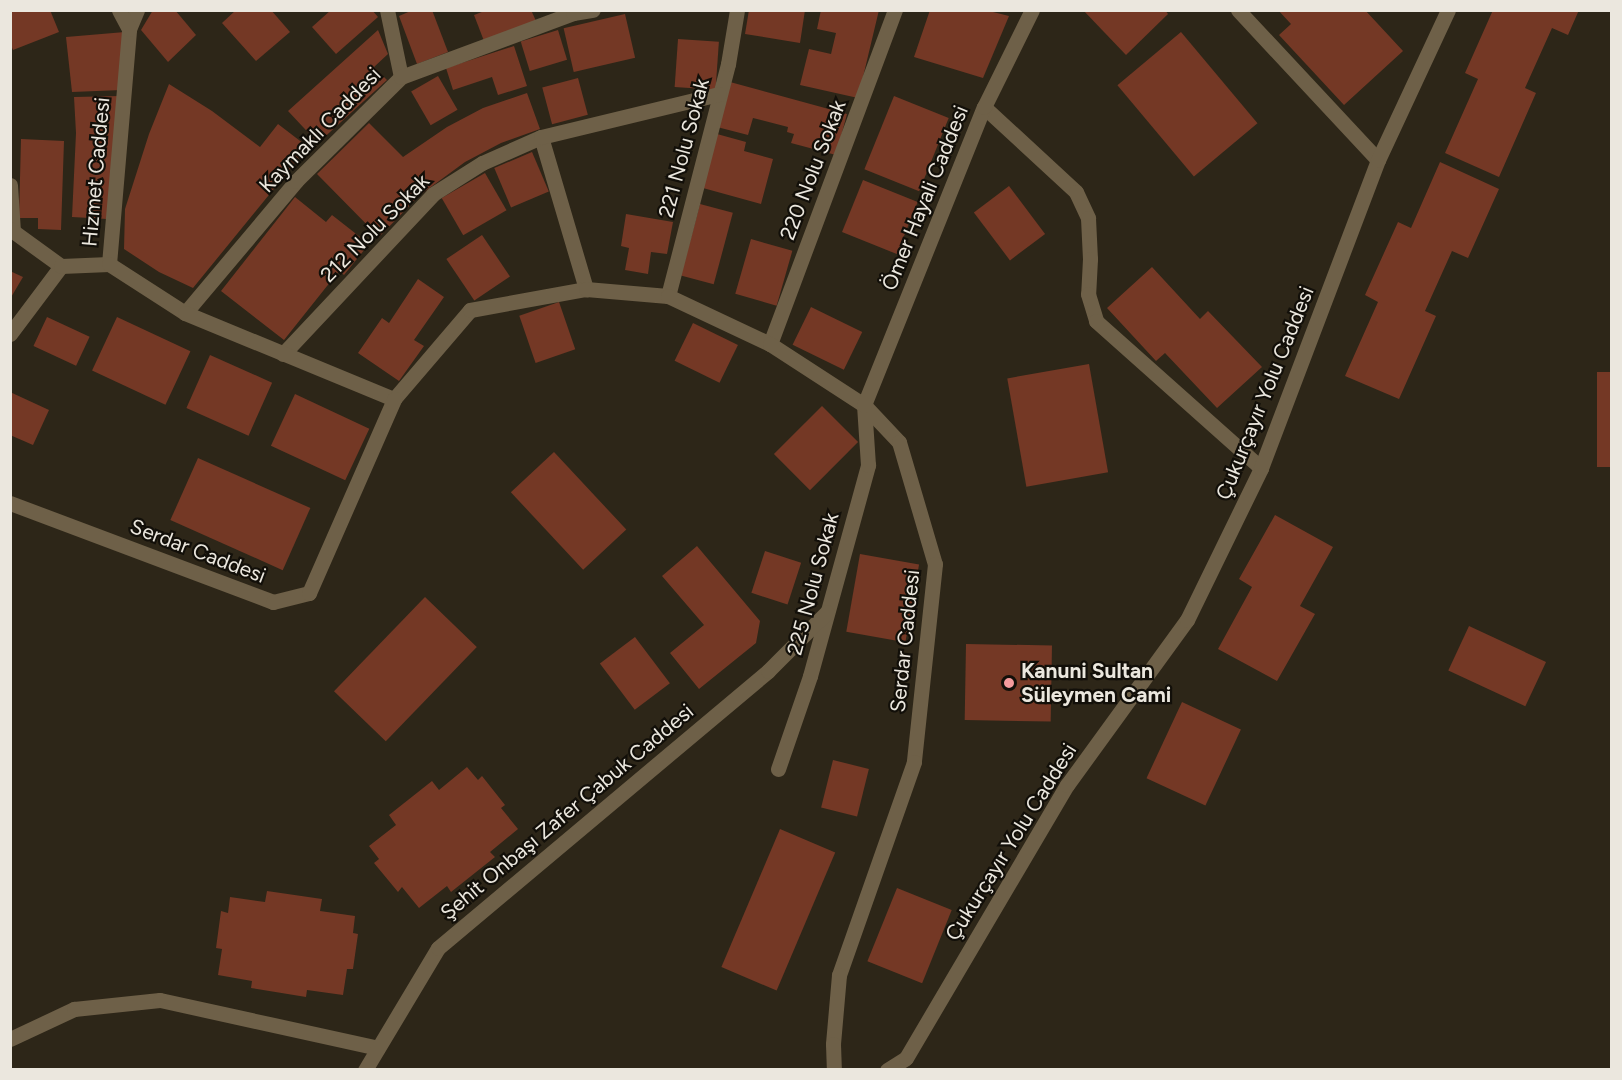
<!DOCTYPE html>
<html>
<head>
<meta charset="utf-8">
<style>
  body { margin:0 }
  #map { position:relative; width:1622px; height:1080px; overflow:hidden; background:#2d2618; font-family:Figtree,sans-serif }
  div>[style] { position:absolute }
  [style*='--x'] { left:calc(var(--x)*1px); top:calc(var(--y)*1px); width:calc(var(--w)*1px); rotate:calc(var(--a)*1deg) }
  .building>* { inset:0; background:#743825; transform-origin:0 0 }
  .minor>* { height:15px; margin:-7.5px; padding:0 7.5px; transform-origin:7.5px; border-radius:7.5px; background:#6e6048 }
  .tertiary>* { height:15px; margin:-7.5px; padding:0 7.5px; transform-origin:7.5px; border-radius:7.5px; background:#6e6048 }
  .dots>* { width:16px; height:16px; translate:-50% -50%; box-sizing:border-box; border:3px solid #120f09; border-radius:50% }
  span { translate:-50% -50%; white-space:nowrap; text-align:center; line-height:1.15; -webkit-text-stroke:4.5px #120f09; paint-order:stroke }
  .street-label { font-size:21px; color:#ebe7de }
  .poi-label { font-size:21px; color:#ebe7de; font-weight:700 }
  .left { translate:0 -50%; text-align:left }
  .frame { position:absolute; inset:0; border:12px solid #ebe7de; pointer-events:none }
</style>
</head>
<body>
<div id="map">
  <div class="building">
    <div style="clip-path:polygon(10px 10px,50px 10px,59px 32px,13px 50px,10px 43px)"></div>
    <div style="clip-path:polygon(153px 10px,175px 10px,196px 35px,168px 62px,141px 30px)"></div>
    <div style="clip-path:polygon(236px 10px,271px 10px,290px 32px,256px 61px,222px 23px)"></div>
    <div style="clip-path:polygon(331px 10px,372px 10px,378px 17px,336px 54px,312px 27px)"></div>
    <div style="clip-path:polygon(413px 10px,432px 10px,448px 52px,417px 64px,399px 16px)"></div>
    <div style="clip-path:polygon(487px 10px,531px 10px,536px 21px,484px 41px,474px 15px)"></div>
    <div style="clip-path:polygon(749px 10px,805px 10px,800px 43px,745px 34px)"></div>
    <div style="clip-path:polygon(821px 10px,879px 10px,858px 98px,800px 85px,809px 49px,831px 54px,836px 33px,817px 29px)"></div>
    <div style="clip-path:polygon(930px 10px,985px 10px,1009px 16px,983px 78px,914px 57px)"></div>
    <div style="clip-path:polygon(1083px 10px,1165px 10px,1168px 14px,1126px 55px)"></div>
    <div style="clip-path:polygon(1278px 10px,1365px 10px,1403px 51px,1344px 105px,1279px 35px,1291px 24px)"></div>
    <div style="clip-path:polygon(1493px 10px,1579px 10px,1568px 35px,1552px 28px,1525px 88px,1536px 93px,1499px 177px,1445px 153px,1478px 79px,1465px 73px)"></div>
    <div style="left:625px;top:14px;width:45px;height:63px;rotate:77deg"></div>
    <div style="clip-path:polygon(378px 30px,388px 54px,374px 67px,387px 80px,318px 143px,288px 111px)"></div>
    <div style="left:558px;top:30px;width:31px;height:39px;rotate:73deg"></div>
    <div style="clip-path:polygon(125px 32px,122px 90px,72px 92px,66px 37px)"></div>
    <div style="left:1181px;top:32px;width:119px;height:83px;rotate:50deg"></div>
    <div style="left:678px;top:39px;width:41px;height:48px;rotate:4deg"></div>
    <div style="clip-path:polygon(514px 46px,527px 86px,498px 95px,492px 77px,453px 90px,446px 68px)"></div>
    <div style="left:438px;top:76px;width:39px;height:31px;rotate:60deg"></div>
    <div style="left:578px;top:78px;width:38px;height:37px;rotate:75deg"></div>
    <div style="clip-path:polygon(730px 82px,847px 114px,836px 155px,791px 143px,794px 134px,787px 132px,788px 127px,753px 118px,748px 135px,717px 127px)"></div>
    <div style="clip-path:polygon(169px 84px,212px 111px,260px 147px,278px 124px,308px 147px,193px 288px,159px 272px,124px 249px,125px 209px,149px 134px)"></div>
    <div style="clip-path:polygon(527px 93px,540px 129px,501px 143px,465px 162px,420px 195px,379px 237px,317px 174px,369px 123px,403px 157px,447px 127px,483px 108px)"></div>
    <div style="clip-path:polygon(121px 96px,107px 219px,72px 217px,76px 133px,74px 97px)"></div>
    <div style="left:894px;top:96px;width:59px;height:79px;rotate:22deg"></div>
    <div style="clip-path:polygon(717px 134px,746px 142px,744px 151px,773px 159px,761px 204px,703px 188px)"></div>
    <div style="clip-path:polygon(21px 139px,64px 141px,61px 230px,38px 229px,38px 218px,19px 218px)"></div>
    <div style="left:532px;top:152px;width:43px;height:41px;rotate:67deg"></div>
    <div style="clip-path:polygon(1440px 162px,1499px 189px,1468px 258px,1452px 251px,1425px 311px,1436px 316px,1399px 399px,1345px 376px,1378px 302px,1365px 295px,1398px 222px,1411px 228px)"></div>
    <div style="left:485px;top:173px;width:43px;height:50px;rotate:60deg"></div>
    <div style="left:863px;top:180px;width:59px;height:56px;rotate:22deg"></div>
    <div style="left:1009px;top:186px;width:60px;height:44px;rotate:53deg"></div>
    <div style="clip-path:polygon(295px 197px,326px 222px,332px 215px,369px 244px,344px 275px,339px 271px,284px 340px,221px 291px)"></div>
    <div style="left:700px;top:204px;width:34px;height:74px;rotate:15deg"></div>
    <div style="clip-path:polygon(626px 214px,673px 222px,667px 254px,651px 252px,648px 274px,625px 270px,629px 248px,621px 246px)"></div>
    <div style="left:482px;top:235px;width:50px;height:43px;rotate:56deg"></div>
    <div style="left:751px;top:239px;width:43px;height:57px;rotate:16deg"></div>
    <div style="clip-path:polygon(1152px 267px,1200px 319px,1208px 311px,1262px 367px,1217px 408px,1165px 353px,1156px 361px,1107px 308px)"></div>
    <div style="clip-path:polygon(10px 271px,23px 277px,10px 299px)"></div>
    <div style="clip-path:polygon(418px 279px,444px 297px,414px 340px,424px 346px,399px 381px,358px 353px,382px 318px,389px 323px)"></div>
    <div style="left:559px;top:302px;width:50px;height:42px;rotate:71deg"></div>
    <div style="left:811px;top:307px;width:57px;height:42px;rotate:26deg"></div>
    <div style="left:47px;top:317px;width:47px;height:32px;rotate:25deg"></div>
    <div style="left:117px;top:317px;width:81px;height:59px;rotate:25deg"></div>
    <div style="left:693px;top:323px;width:50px;height:42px;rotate:26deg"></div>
    <div style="left:210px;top:355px;width:68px;height:58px;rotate:24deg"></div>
    <div style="left:1089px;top:364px;width:110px;height:83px;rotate:80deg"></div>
    <div style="left:1597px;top:372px;width:14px;height:95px"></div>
    <div style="clip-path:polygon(10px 392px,49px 410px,33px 445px,10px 435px)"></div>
    <div style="left:295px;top:394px;width:82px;height:57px;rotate:25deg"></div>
    <div style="left:822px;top:406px;width:51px;height:68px;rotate:45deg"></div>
    <div style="left:554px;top:452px;width:106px;height:59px;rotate:47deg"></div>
    <div style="left:198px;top:458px;width:123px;height:68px;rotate:24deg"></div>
    <div style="clip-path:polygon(1275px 515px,1333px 547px,1300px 606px,1315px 614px,1277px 681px,1218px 649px,1252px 587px,1239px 579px)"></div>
    <div style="clip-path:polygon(697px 546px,760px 621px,756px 643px,699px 689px,670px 653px,704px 625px,662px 576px)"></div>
    <div style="left:765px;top:551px;width:38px;height:44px;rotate:18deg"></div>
    <div style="left:860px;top:554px;width:60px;height:79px;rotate:10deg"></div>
    <div style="left:425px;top:597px;width:72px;height:131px;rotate:44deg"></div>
    <div style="left:1469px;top:626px;width:85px;height:49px;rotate:25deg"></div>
    <div style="left:635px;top:637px;width:58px;height:44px;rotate:53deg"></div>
    <div style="left:966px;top:644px;width:86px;height:76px;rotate:1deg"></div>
    <div style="left:1182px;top:702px;width:65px;height:84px;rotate:25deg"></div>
    <div style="left:833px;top:760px;width:37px;height:49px;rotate:14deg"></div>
    <div style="clip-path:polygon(467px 767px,478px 780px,482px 776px,505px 805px,501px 808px,518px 829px,490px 852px,495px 857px,451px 892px,447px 886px,419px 908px,402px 887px,398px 892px,374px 863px,379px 859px,369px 846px,396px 825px,389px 815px,432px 781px,439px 790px)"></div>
    <div style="left:780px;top:829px;width:60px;height:150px;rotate:23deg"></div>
    <div style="left:897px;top:888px;width:59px;height:79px;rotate:22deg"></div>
    <div style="clip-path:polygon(267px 891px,322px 899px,320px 911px,355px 916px,353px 933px,358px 934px,353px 969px,347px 969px,343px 995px,307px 990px,306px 997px,251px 988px,252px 981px,218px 975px,222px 949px,216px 948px,221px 911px,228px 913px,230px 897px,265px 902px)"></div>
  </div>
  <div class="minor">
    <div style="--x:387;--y:10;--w:68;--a:78.2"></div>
    <div style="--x:1238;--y:10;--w:205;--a:47"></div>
    <div style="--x:129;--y:29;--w:21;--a:-67"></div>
    <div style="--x:984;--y:107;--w:125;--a:42.7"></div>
    <div style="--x:1076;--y:192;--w:29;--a:65"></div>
    <div style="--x:1088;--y:218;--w:41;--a:87.2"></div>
    <div style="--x:1090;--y:259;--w:35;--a:93"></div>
    <div style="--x:1088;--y:294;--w:28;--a:73"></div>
    <div style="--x:1096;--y:321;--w:221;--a:41.7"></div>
    <div style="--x:541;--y:137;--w:159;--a:73.5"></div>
    <div style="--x:10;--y:185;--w:46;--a:86.3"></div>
    <div style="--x:668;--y:296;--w:240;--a:-75.5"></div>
    <div style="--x:728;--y:64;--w:55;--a:-80.5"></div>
    <div style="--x:185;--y:313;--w:172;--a:-49.9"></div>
    <div style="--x:296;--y:181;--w:148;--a:-44.7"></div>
    <div style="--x:401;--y:77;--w:184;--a:-20.4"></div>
    <div style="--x:573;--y:13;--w:20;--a:-9"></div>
    <div style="--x:10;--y:334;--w:85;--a:-53.1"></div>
    <div style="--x:770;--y:344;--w:357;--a:-69.5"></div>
    <div style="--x:283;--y:354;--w:219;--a:-46.8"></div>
    <div style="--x:433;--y:194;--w:58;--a:-32.3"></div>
    <div style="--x:482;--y:163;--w:64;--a:-23.8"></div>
    <div style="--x:541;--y:137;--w:183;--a:-13.6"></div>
    <div style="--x:778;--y:769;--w:98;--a:-71"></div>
    <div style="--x:810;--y:676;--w:219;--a:-74.6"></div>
    <div style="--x:868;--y:465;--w:60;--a:-93.8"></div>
    <div style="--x:10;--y:1039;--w:71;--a:-25.1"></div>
    <div style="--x:74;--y:1009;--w:86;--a:-6"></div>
    <div style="--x:160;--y:1000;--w:223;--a:12.4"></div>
  </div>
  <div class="tertiary">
    <div style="--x:10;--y:229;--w:63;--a:36"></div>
    <div style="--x:61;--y:266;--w:48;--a:-2.4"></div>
    <div style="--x:109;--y:264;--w:236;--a:-85.1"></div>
    <div style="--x:129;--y:29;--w:21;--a:-118"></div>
    <div style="--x:109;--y:264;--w:90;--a:32.8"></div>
    <div style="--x:185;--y:313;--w:226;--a:22.4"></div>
    <div style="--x:394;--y:399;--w:117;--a:-49.5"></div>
    <div style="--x:470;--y:310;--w:118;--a:-10.3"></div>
    <div style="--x:586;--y:289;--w:82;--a:4.9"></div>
    <div style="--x:668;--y:296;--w:113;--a:25.2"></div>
    <div style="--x:770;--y:344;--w:112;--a:33"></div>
    <div style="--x:864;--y:405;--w:51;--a:46.6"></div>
    <div style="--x:899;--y:442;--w:127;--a:73.6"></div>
    <div style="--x:935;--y:564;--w:199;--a:96.1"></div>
    <div style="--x:914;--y:762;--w:226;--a:109.4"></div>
    <div style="--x:839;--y:975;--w:69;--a:95"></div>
    <div style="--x:833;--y:1044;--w:26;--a:88"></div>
    <div style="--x:864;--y:405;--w:321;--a:-68.1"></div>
    <div style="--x:984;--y:107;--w:108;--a:-63.7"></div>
    <div style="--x:10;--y:503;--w:281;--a:20.6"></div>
    <div style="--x:273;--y:602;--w:37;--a:-14"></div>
    <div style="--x:309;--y:593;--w:212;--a:-66.3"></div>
    <div style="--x:365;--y:1070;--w:142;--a:-59.1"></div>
    <div style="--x:438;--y:948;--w:431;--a:-40"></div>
    <div style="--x:768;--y:671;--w:83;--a:-45"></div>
    <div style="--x:887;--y:1070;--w:22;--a:-32"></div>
    <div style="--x:906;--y:1058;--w:317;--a:-59.5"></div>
    <div style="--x:1067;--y:785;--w:204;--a:-54"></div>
    <div style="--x:1187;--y:620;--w:169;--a:-64"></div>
    <div style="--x:1261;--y:468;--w:329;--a:-69.2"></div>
    <div style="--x:1378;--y:160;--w:166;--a:-65"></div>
  </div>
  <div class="dots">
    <div style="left:1009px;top:683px;background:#f59b9d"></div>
  </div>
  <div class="street-label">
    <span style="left:320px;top:130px;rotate:-46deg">Kaymaklı Caddesi</span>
    <span style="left:684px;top:148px;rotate:-75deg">221 Nolu Sokak</span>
    <span style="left:813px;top:170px;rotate:-69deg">220 Nolu Sokak</span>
    <span style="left:96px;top:172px;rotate:-85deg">Hizmet Caddesi</span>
    <span style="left:925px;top:198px;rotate:-68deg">Ömer Hayali Caddesi</span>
    <span style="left:375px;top:228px;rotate:-45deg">212 Nolu Sokak</span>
    <span style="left:1265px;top:393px;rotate:-68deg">Çukurçayır Yolu Caddesi</span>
    <span style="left:198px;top:551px;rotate:21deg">Serdar Caddesi</span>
    <span style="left:813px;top:584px;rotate:-75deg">225 Nolu Sokak</span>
    <span style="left:905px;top:641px;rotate:-84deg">Serdar Caddesi</span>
    <span style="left:567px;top:812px;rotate:-40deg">Şehit Onbaşı Zafer Çabuk Caddesi</span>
    <span style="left:1011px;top:842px;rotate:-58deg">Çukurçayır Yolu Caddesi</span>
  </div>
  <div class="poi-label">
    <span class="left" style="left:1021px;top:683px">Kanuni Sultan<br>Süleymen Cami</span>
  </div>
  <div class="frame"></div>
</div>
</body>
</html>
